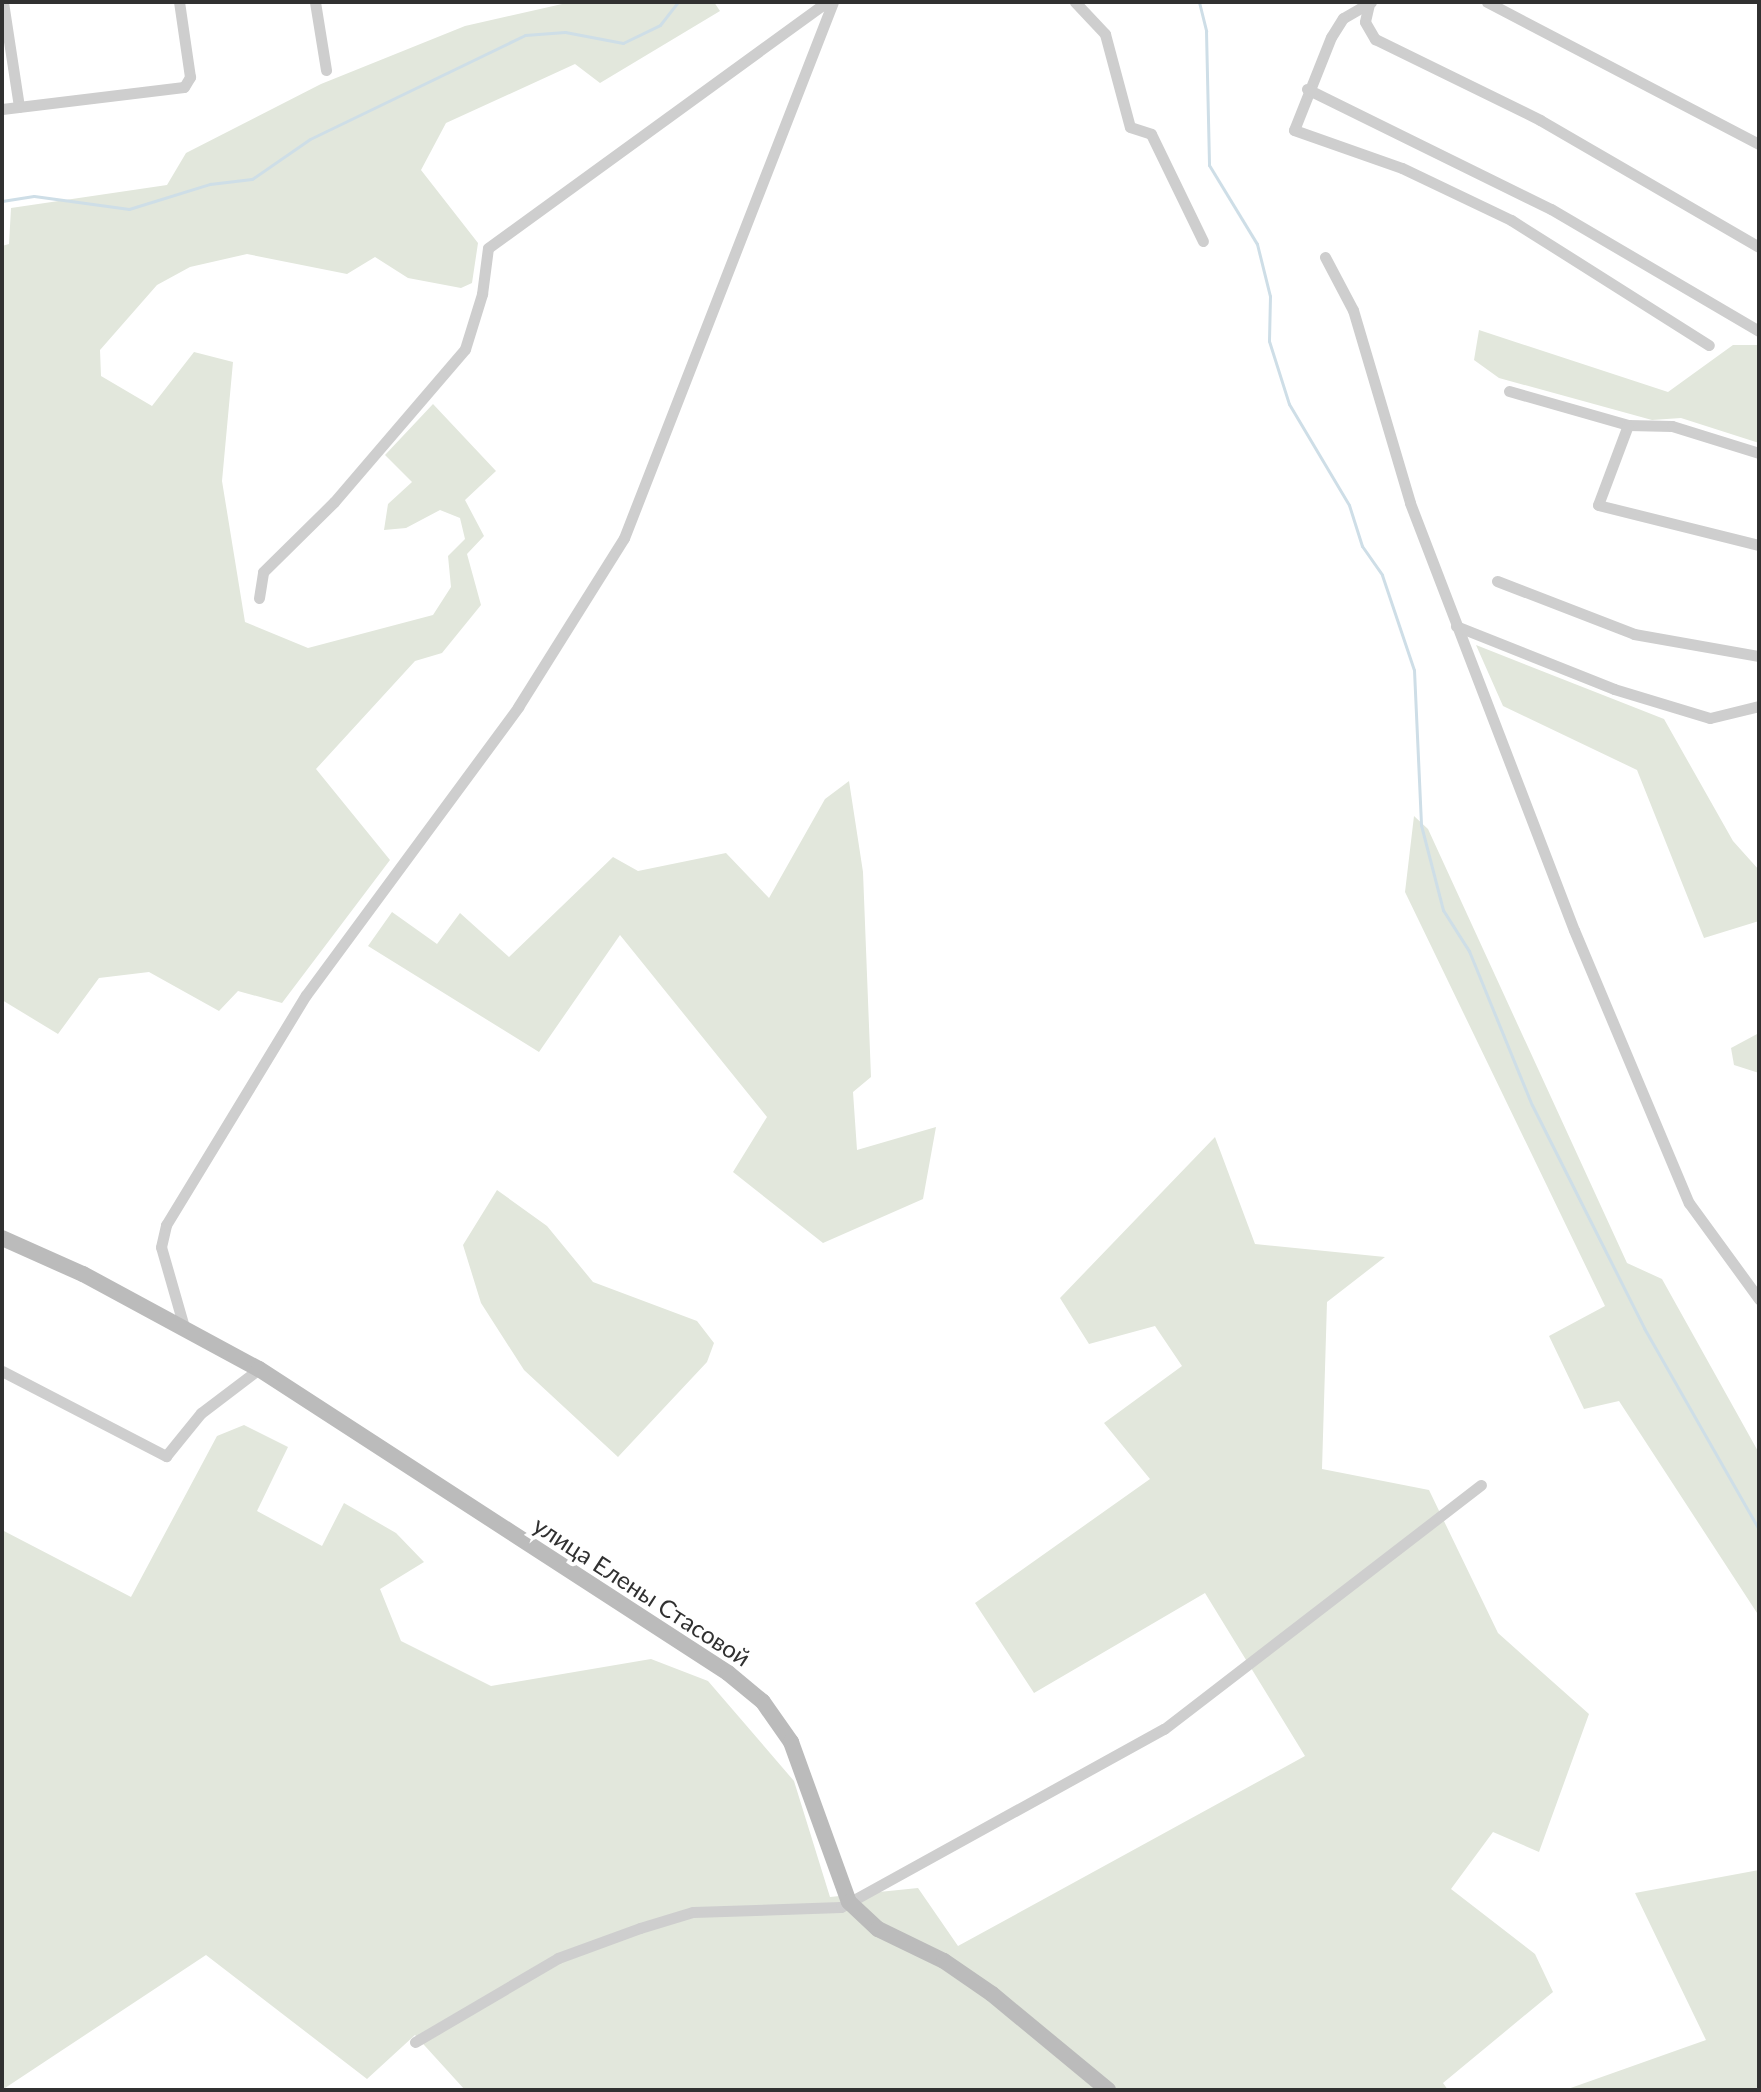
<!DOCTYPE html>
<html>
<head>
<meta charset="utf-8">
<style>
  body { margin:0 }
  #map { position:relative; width:1761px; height:2092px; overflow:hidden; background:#fff; font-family:Lato,sans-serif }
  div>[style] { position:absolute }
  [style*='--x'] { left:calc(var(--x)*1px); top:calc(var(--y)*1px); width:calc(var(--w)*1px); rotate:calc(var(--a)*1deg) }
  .green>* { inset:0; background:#e2e7dc }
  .stream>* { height:3px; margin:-1.5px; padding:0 1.5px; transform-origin:1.5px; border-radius:1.5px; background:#cedee7 }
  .street>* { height:11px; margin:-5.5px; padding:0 5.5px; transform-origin:5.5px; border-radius:5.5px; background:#cecece }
  .secondary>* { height:16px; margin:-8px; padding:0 8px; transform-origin:8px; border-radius:8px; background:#bbb }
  span { translate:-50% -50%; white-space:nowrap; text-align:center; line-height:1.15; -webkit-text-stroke:8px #fff; paint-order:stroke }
  .street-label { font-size:24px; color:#313131 }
  .frame { position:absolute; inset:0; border:4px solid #313131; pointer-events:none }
</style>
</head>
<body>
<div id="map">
  <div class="green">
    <div style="clip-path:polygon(571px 2px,714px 2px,720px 11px,600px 83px,575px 64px,446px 123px,421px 170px,478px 243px,472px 283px,461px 288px,408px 278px,375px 257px,347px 274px,247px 254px,190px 267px,157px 285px,100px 350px,101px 376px,152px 406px,194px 352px,233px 362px,222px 481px,245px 622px,308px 648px,433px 615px,451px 587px,448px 556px,465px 539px,460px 518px,440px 510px,406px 528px,384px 530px,388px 504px,412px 482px,385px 455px,433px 404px,496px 471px,465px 500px,484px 536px,467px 554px,481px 605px,442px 653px,415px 661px,316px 769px,390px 860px,282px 1003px,238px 991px,219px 1011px,149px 972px,99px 978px,58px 1034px,2px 1000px,2px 246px,9px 244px,11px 208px,167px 185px,186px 153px,321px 84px,465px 26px)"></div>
    <div style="clip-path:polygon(1479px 330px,1668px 392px,1733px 345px,1759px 345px,1759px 443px,1681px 418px,1652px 420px,1499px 378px,1474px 360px)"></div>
    <div style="clip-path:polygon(1476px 645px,1664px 719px,1733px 841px,1759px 870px,1759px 921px,1704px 938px,1637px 770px,1503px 706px)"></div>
    <div style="clip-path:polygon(849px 781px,863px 872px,871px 1077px,853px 1092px,857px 1150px,936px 1127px,923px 1199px,823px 1243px,733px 1172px,767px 1117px,620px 935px,539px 1052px,368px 946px,392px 912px,437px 944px,460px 913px,509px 957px,613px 857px,638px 871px,726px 853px,769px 898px,825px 799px)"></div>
    <div style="clip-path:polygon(1414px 816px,1428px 829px,1627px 1263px,1662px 1279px,1759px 1453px,1759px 1616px,1619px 1401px,1584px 1409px,1549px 1336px,1605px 1306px,1405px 892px)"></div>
    <div style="clip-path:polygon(1759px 1033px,1759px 1073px,1734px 1065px,1731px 1048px)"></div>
    <div style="clip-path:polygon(1215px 1137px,1255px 1244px,1385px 1257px,1327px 1302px,1322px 1469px,1429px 1490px,1498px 1633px,1589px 1714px,1539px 1852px,1493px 1832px,1451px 1889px,1535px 1954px,1553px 1992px,1443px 2083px,1448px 2090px,465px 2090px,415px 2035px,367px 2079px,206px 1955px,2px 2090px,2px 1530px,131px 1597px,217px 1436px,244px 1425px,288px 1447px,257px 1511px,322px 1546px,344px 1503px,396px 1533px,424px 1562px,380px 1589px,401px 1641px,491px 1686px,651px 1659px,708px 1681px,794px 1781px,830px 1897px,918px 1888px,958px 1946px,1305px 1756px,1205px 1593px,1034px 1693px,975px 1603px,1150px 1479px,1104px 1423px,1182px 1366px,1155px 1326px,1089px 1344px,1060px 1298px)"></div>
    <div style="clip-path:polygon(497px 1190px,547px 1226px,593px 1282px,697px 1321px,714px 1343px,707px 1362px,618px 1457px,524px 1370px,481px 1303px,463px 1245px)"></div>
    <div style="clip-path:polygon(1759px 1870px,1759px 2090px,1565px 2090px,1706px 2040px,1635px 1893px)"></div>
  </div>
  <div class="stream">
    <div style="--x:1199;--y:2;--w:30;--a:76"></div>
    <div style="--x:1206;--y:31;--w:134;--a:88.7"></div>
    <div style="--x:1209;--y:165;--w:92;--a:58.7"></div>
    <div style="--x:1257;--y:244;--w:54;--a:76"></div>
    <div style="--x:1270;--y:296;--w:45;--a:91.3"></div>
    <div style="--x:1269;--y:341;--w:66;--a:72.4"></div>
    <div style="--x:1289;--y:404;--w:117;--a:59.3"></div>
    <div style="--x:1349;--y:505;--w:43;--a:72.4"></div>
    <div style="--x:1362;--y:546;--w:35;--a:55"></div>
    <div style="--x:1382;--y:575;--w:100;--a:71.4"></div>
    <div style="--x:1414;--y:670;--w:155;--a:87.4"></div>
    <div style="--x:1421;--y:825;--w:88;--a:75.5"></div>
    <div style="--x:1443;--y:910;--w:49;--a:57.6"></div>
    <div style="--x:1469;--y:951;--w:166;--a:67.8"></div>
    <div style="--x:1532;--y:1105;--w:250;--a:63.3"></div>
    <div style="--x:1644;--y:1328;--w:232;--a:60.3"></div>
    <div style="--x:2;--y:201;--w:32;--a:-9"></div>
    <div style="--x:34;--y:196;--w:96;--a:7.8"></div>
    <div style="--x:129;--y:209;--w:85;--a:-17.2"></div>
    <div style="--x:210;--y:184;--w:42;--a:-6.8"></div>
    <div style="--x:252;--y:179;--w:70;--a:-34.6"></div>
    <div style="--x:310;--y:139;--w:239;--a:-25.8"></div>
    <div style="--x:525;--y:35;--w:40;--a:-4.3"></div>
    <div style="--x:565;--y:32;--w:59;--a:10.7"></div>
    <div style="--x:623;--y:43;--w:41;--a:-25.9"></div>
    <div style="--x:660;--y:25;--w:29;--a:-52"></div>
  </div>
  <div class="street">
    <div style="--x:3;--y:2;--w:106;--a:81.3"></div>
    <div style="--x:315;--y:2;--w:69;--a:80.8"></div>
    <div style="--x:1075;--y:2;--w:44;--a:46.8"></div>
    <div style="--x:1105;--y:34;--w:96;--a:75"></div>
    <div style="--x:1130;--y:127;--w:22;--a:18"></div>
    <div style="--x:1151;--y:134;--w:119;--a:64.1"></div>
    <div style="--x:1371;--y:2;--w:32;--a:150"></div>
    <div style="--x:1343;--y:18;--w:22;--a:122"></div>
    <div style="--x:1331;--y:37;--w:100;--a:111.7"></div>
    <div style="--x:1294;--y:130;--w:114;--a:19.4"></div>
    <div style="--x:1402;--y:168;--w:121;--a:25.5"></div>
    <div style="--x:1511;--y:220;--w:234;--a:32.3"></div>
    <div style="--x:1487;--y:2;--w:307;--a:27.6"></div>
    <div style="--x:1369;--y:4;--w:18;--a:103"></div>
    <div style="--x:1365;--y:22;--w:20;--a:60"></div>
    <div style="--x:1375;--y:39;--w:184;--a:26.1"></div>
    <div style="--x:1540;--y:120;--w:253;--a:30.1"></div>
    <div style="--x:1307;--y:89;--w:272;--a:26.2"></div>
    <div style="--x:1551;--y:209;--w:241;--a:30.4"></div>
    <div style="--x:2;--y:109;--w:183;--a:-6.9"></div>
    <div style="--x:184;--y:87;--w:12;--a:-59"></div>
    <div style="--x:190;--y:77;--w:76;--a:-98.3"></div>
    <div style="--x:1325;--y:257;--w:60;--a:62.2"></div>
    <div style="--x:1353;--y:310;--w:201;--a:73.5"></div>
    <div style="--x:1410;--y:503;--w:457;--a:69"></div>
    <div style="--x:1574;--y:930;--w:296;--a:67.2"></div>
    <div style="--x:1689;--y:1203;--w:119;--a:53.9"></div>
    <div style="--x:1509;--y:391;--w:124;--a:15.9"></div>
    <div style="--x:1628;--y:425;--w:44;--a:1.3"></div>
    <div style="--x:1672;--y:426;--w:91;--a:17.2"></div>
    <div style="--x:1628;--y:425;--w:85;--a:110.6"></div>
    <div style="--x:1598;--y:505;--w:166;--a:14"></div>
    <div style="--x:1497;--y:581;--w:147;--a:21.1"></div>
    <div style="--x:1634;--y:634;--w:127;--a:10"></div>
    <div style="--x:259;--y:598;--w:26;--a:-81"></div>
    <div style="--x:263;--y:572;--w:100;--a:-44.6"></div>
    <div style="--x:334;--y:502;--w:201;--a:-49.4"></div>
    <div style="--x:465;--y:349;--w:58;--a:-72.8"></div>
    <div style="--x:482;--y:294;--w:46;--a:-82.6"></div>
    <div style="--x:488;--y:248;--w:419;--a:-36"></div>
    <div style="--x:1456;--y:626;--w:170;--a:21.7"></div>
    <div style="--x:1614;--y:689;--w:100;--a:16.8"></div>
    <div style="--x:1710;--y:718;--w:50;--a:-13.8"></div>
    <div style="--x:184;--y:1327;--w:83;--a:-106"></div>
    <div style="--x:161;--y:1247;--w:23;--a:-77"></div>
    <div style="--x:166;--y:1225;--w:269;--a:-58.7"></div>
    <div style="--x:306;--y:995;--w:358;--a:-53.6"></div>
    <div style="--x:518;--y:707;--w:199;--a:-57.9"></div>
    <div style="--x:624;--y:538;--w:575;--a:-68.7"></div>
    <div style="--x:2;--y:1371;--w:185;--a:27.4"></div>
    <div style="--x:166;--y:1456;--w:55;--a:-50.9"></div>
    <div style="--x:201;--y:1413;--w:73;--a:-37.2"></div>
    <div style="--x:415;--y:2042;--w:166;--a:-30.4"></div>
    <div style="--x:558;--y:1958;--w:87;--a:-20.1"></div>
    <div style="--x:640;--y:1928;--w:55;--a:-16.8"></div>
    <div style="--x:693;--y:1912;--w:148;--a:-1.9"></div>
    <div style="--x:841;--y:1907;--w:369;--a:-28.9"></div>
    <div style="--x:1164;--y:1729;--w:400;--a:-37.6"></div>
  </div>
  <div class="secondary">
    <div style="--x:2;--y:1238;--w:89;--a:24"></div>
    <div style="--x:83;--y:1274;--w:200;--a:28.4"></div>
    <div style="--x:259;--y:1369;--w:559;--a:32.95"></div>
    <div style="--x:728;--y:1673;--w:45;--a:39.6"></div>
    <div style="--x:763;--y:1702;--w:49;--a:55"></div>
    <div style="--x:791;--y:1742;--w:170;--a:70.1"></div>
    <div style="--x:849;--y:1902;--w:40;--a:43"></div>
    <div style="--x:878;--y:1929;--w:73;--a:25.9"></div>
    <div style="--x:944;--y:1961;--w:58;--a:34.5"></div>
    <div style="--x:992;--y:1994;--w:151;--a:39.6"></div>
  </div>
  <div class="street-label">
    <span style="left:642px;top:1591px;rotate:33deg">улица Елены Стасовой</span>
  </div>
  <div class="frame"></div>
</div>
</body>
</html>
